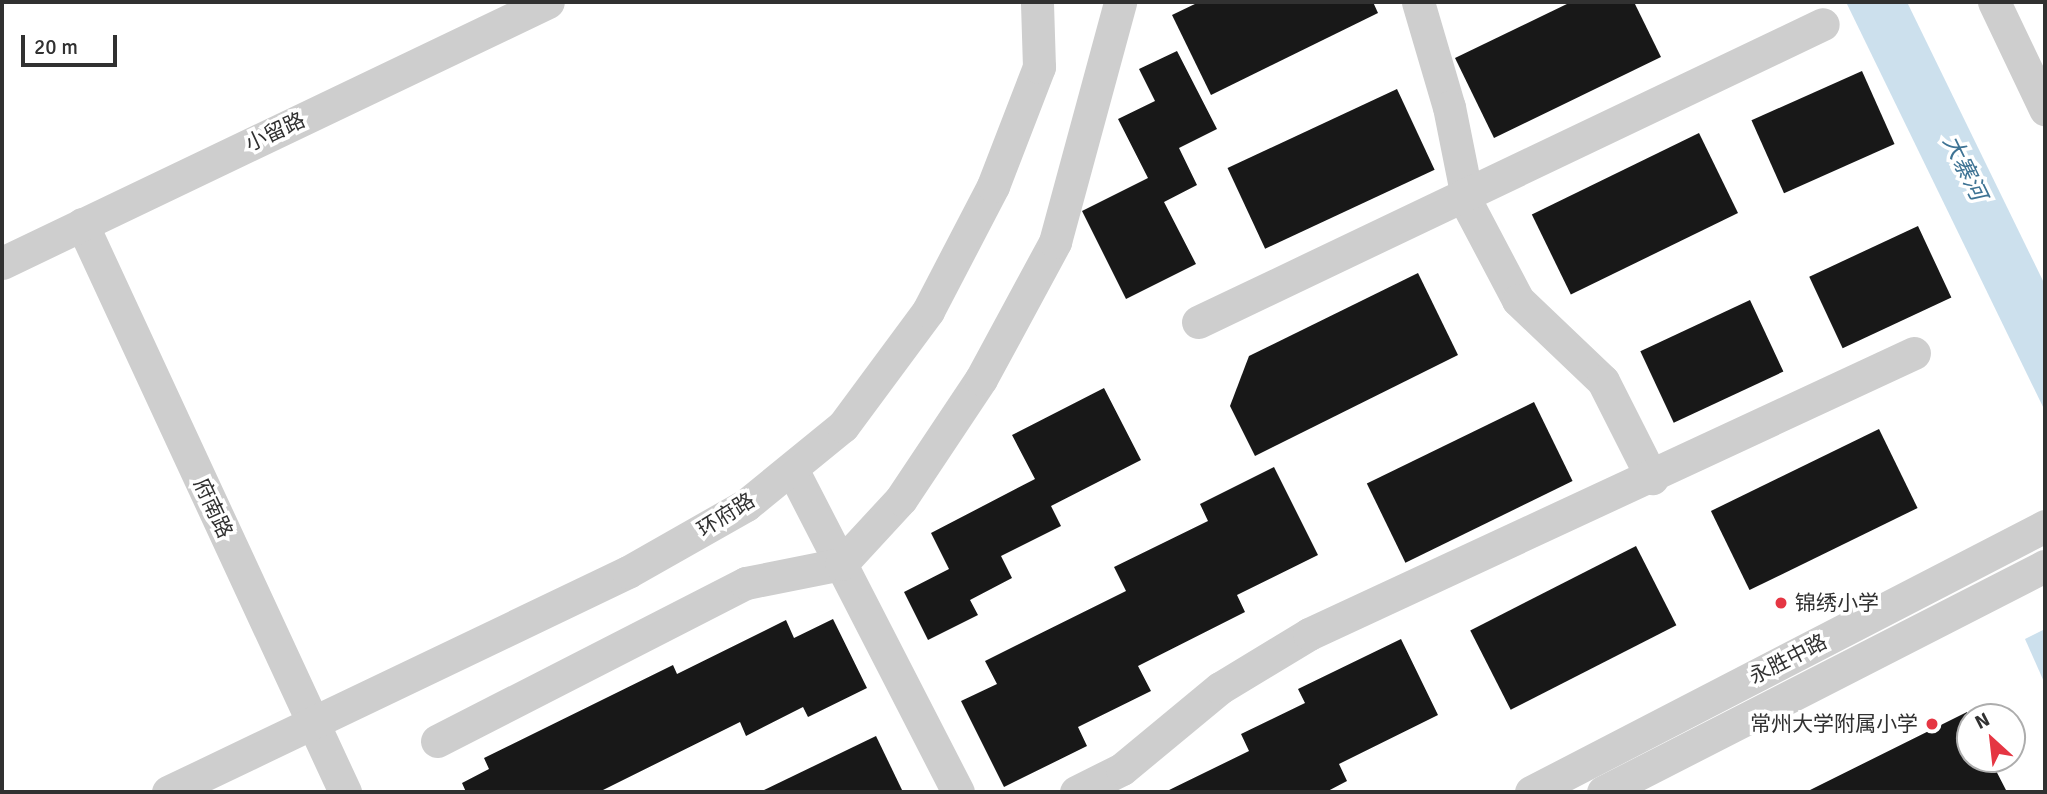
<!DOCTYPE html>
<html>
<head>
<meta charset="utf-8">
<style>
  body { margin:0 }
  #map { position:relative; width:2047px; height:794px; overflow:hidden; background:#fff; font-family:Signika,"Noto Sans SC",sans-serif }
  div>[style] { position:absolute }
  [style*='--x'] { left:calc(var(--x)*1px); top:calc(var(--y)*1px); width:calc(var(--w)*1px); rotate:calc(var(--a)*1deg) }
  .water>* { inset:0; background:#cce0ed }
  .building>* { inset:0; background:#181818; transform-origin:0 0 }
  .minor>* { height:33px; margin:-16.5px; padding:0 16.5px; transform-origin:16.5px; border-radius:16.5px; background:#cecece }
  .dots>* { width:19px; height:19px; translate:-50% -50%; box-sizing:border-box; border:4px solid #fff; border-radius:50% }
  span { translate:-50% -50%; white-space:nowrap; text-align:center; line-height:1.15; -webkit-text-stroke:7px #fff; paint-order:stroke }
  .street-label { font-size:21px; color:#313131 }
  .poi-label { font-size:21px; color:#313131 }
  .left { translate:0 -50%; text-align:left }
  .right { translate:-100% -50%; text-align:right }
  .water-label { font-size:23px; color:#3e7394; font-style:italic }
  .frame { position:absolute; inset:0; border:4px solid #313131; pointer-events:none }
  .north { position:absolute; left:1956px; top:703px; width:70px; height:70px; box-sizing:border-box; background:#fff; border:2px solid #adadad; border-radius:50%; rotate:333deg; font-size:19px; font-weight:700; line-height:28px; text-align:center; color:#313131 }
  .north::after { content:''; display:block; margin:auto; width:24px; height:32px; background:#e53643; clip-path:polygon(50% 0,100% 100%,50% 72%,0 100%) }
  .scale { position:absolute; left:21px; top:35px; width:96px; height:32px; box-sizing:border-box; border:4px solid #313131; border-top:0; padding-left:9px; font-size:21px; line-height:24px; white-space:nowrap; color:#313131; -webkit-text-stroke:5px #fff; paint-order:stroke }
</style>
</head>
<body>
<div id="map">
  <div class="water">
    <div style="clip-path:polygon(1846px 2px,1907px 2px,2045px 285px,2045px 411px)"></div>
    <div style="clip-path:polygon(2045px 629px,2045px 684px,2025px 639px)"></div>
  </div>
  <div class="building">
    <div style="clip-path:polygon(1199px 2px,1373px 2px,1378px 13px,1211px 95px,1172px 15px)"></div>
    <div style="clip-path:polygon(1571px 2px,1634px 2px,1661px 57px,1494px 138px,1455px 58px)"></div>
    <div style="clip-path:polygon(1177px 51px,1217px 129px,1179px 148px,1197px 185px,1164px 202px,1196px 264px,1126px 299px,1082px 211px,1148px 178px,1118px 119px,1155px 101px,1139px 69px)"></div>
    <div style="left:1862px;top:71px;width:80px;height:121px;rotate:66deg"></div>
    <div style="left:1397px;top:89px;width:89px;height:187px;rotate:65deg"></div>
    <div style="left:1699px;top:133px;width:89px;height:186px;rotate:64deg"></div>
    <div style="left:1918px;top:226px;width:79px;height:120px;rotate:65deg"></div>
    <div style="clip-path:polygon(1418px 273px,1458px 355px,1255px 456px,1230px 406px,1249px 356px)"></div>
    <div style="left:1750px;top:300px;width:79px;height:121px;rotate:65deg"></div>
    <div style="clip-path:polygon(1104px 388px,1141px 460px,1051px 506px,1061px 526px,1001px 556px,1012px 578px,970px 600px,978px 615px,928px 640px,904px 592px,949px 569px,931px 533px,1035px 479px,1012px 435px)"></div>
    <div style="left:1534px;top:402px;width:88px;height:186px;rotate:64deg"></div>
    <div style="left:1879px;top:429px;width:88px;height:187px;rotate:64deg"></div>
    <div style="clip-path:polygon(1274px 467px,1318px 555px,1237px 595px,1245px 612px,1138px 666px,1151px 691px,1078px 727px,1087px 746px,1004px 787px,961px 701px,997px 684px,985px 661px,1126px 591px,1114px 567px,1208px 521px,1200px 504px)"></div>
    <div style="left:1636px;top:546px;width:89px;height:186px;rotate:63deg"></div>
    <div style="clip-path:polygon(833px 619px,867px 688px,808px 717px,803px 707px,746px 736px,740px 722px,599px 792px,466px 792px,462px 783px,489px 769px,484px 758px,673px 665px,677px 674px,786px 620px,794px 638px)"></div>
    <div style="clip-path:polygon(1401px 639px,1438px 715px,1339px 764px,1347px 781px,1326px 792px,1165px 792px,1249px 751px,1241px 734px,1305px 703px,1298px 689px)"></div>
    <div style="clip-path:polygon(1967px 712px,1970px 759px,1990px 759px,2007px 792px,1806px 792px)"></div>
    <div style="clip-path:polygon(876px 736px,903px 792px,760px 792px)"></div>
  </div>
  <div class="minor">
    <div style="--x:1418;--y:2;--w:109;--a:73.6"></div>
    <div style="--x:1449;--y:107;--w:102;--a:78.7"></div>
    <div style="--x:1469;--y:207;--w:105;--a:62.2"></div>
    <div style="--x:1518;--y:300;--w:117;--a:43.6"></div>
    <div style="--x:1603;--y:381;--w:109;--a:63.2"></div>
    <div style="--x:1994;--y:2;--w:119;--a:64.5"></div>
    <div style="--x:82;--y:224;--w:626;--a:65.15"></div>
    <div style="--x:2;--y:263;--w:605;--a:-25.55"></div>
    <div style="--x:1198;--y:322;--w:692;--a:-25.49"></div>
    <div style="--x:792;--y:469;--w:363;--a:62.8"></div>
    <div style="--x:437;--y:741;--w:347;--a:-27.1"></div>
    <div style="--x:746;--y:583;--w:97;--a:-11.3"></div>
    <div style="--x:841;--y:564;--w:88;--a:-47.3"></div>
    <div style="--x:901;--y:499;--w:144;--a:-56.3"></div>
    <div style="--x:981;--y:379;--w:156;--a:-61.6"></div>
    <div style="--x:1055;--y:242;--w:249;--a:-74.8"></div>
    <div style="--x:168;--y:792;--w:510;--a:-25.56"></div>
    <div style="--x:628;--y:572;--w:136;--a:-29.6"></div>
    <div style="--x:746;--y:505;--w:125;--a:-39.2"></div>
    <div style="--x:843;--y:426;--w:143;--a:-53.5"></div>
    <div style="--x:928;--y:311;--w:141;--a:-62.5"></div>
    <div style="--x:993;--y:186;--w:128;--a:-68.9"></div>
    <div style="--x:1039;--y:67;--w:65;--a:-91.8"></div>
    <div style="--x:1076;--y:792;--w:51;--a:-26.6"></div>
    <div style="--x:1122;--y:769;--w:127;--a:-39.6"></div>
    <div style="--x:1220;--y:688;--w:104;--a:-31.2"></div>
    <div style="--x:1309;--y:634;--w:667;--a:-24.91"></div>
    <div style="--x:1531;--y:792;--w:579;--a:-27.36"></div>
    <div style="--x:1603;--y:792;--w:496;--a:-27.1"></div>
  </div>
  <div class="dots">
    <div style="left:1781px;top:603px;background:#e53643"></div>
    <div style="left:1932px;top:724px;background:#e53643"></div>
  </div>
  <div class="street-label">
    <span style="left:275px;top:132px;rotate:-25deg">小留路</span>
    <span style="left:213px;top:508px;rotate:65deg">府南路</span>
    <span style="left:726px;top:515px;rotate:-32deg">环府路</span>
    <span style="left:1788px;top:659px;rotate:-27deg">永胜中路</span>
  </div>
  <div class="poi-label">
    <span class="left" style="left:1795px;top:603px">锦绣小学</span>
    <span class="right" style="left:1918px;top:724px">常州大学附属小学</span>
  </div>
  <div class="water-label">
    <span style="left:1964px;top:168px;rotate:64deg">大寨河</span>
  </div>
  <div class="frame"></div>
  <div class="north">N</div>
  <div class="scale">20 m</div>
</div>
</body>
</html>
